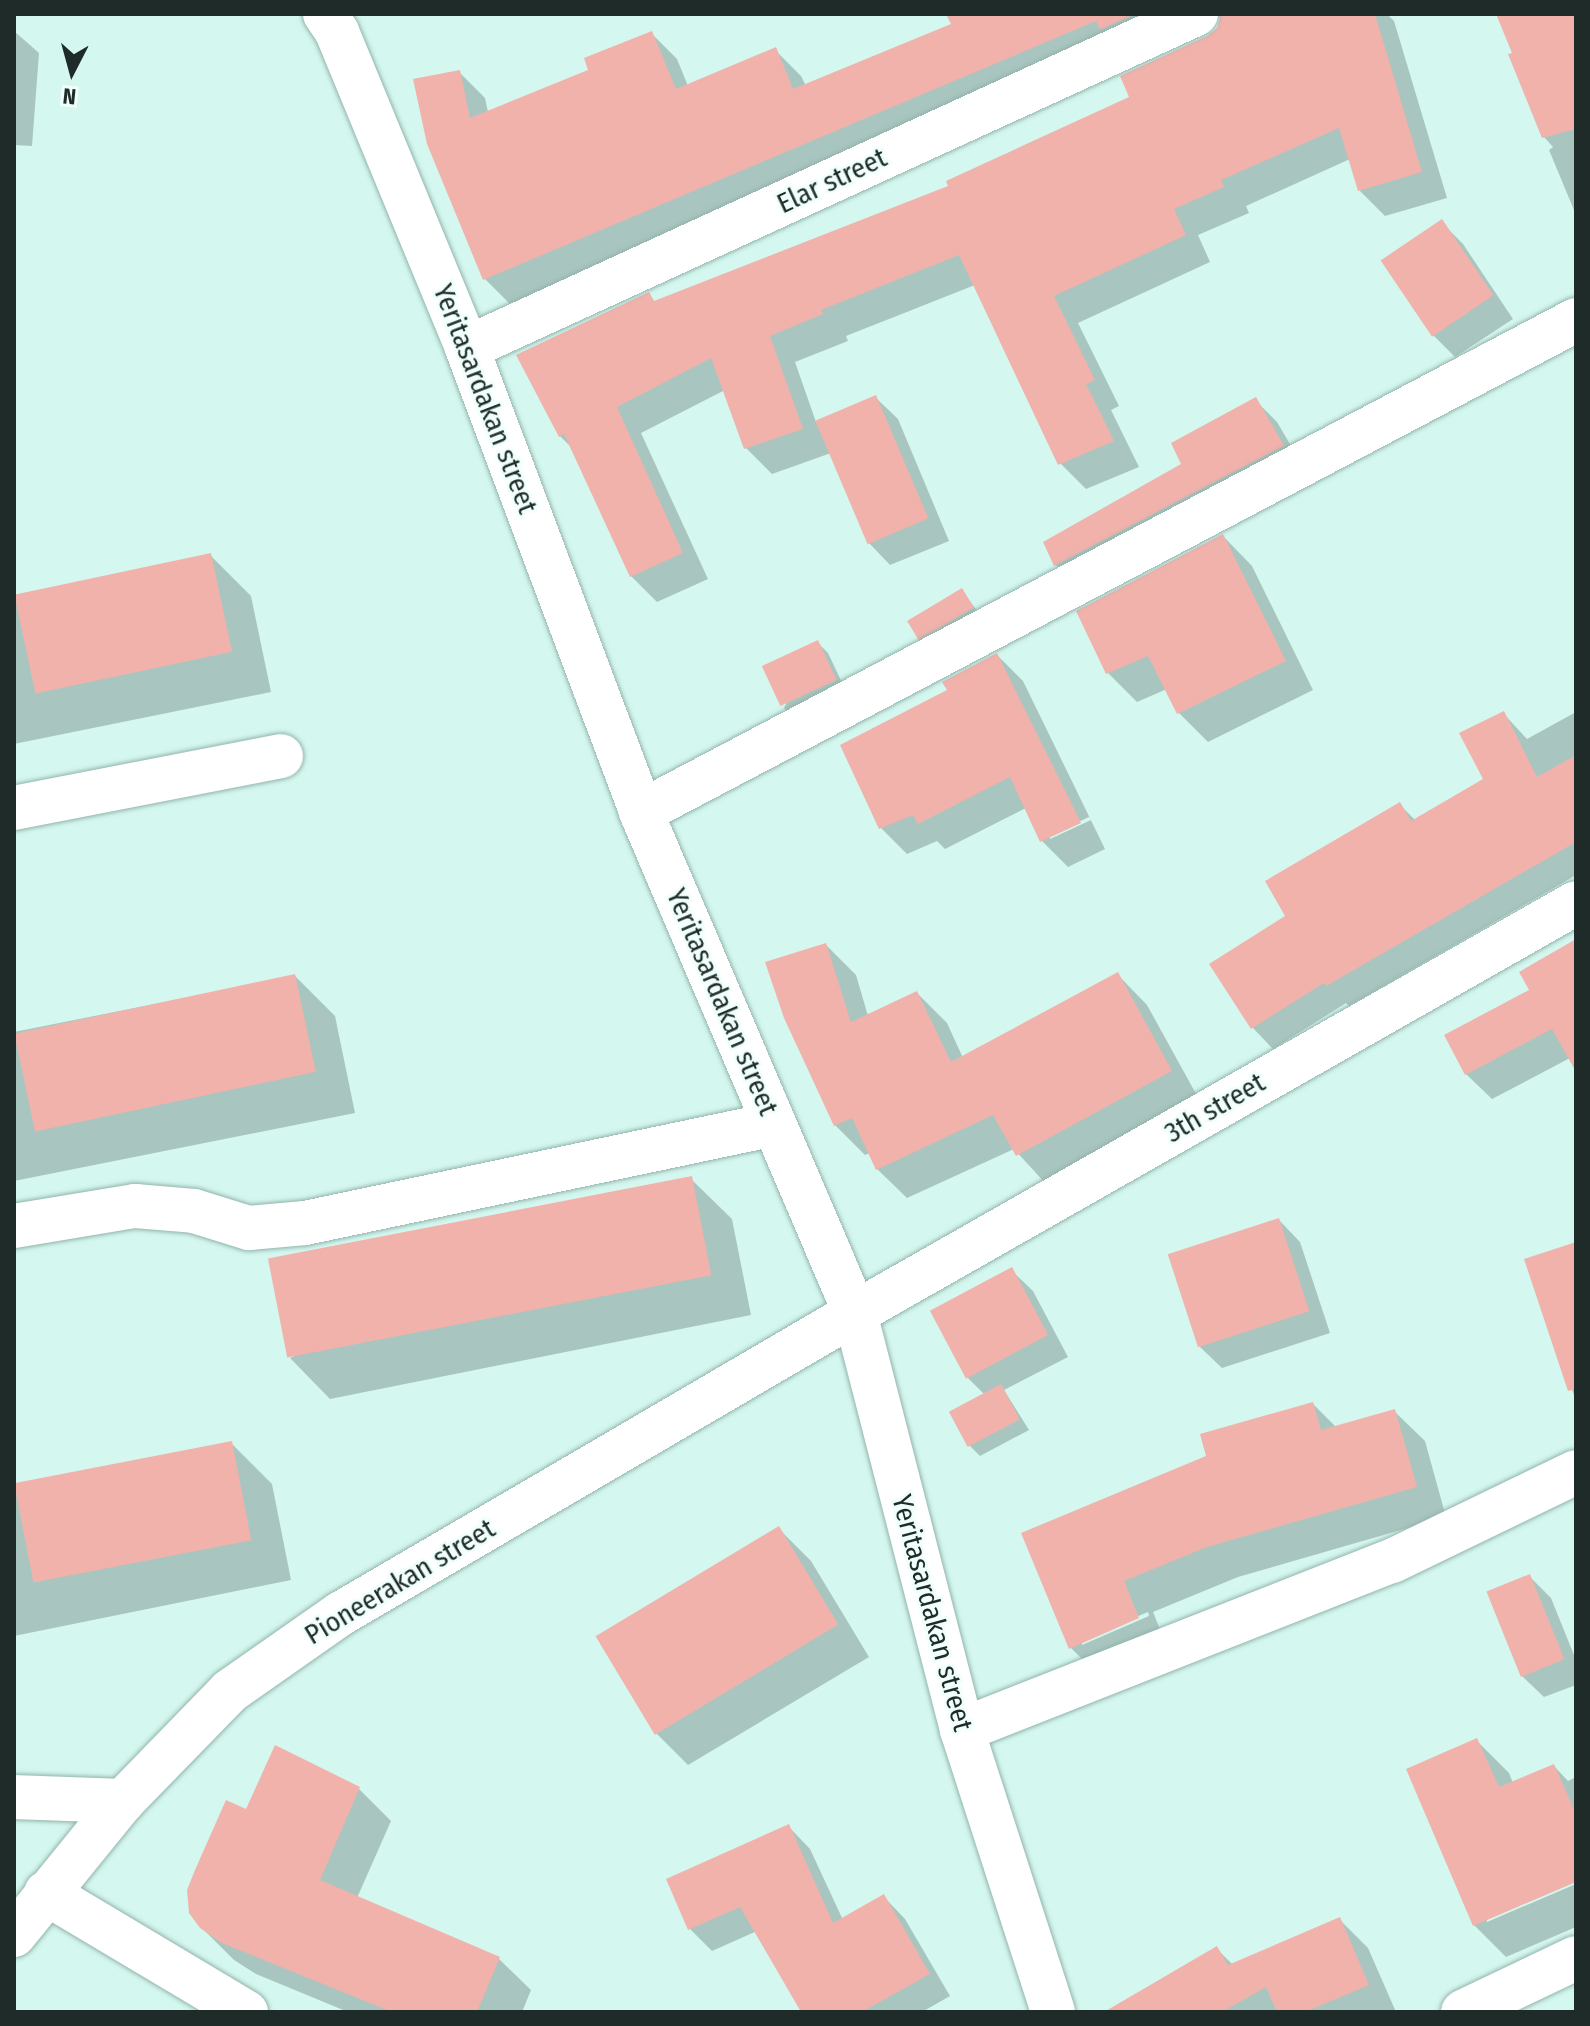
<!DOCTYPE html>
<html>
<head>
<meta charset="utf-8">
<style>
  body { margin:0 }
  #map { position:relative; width:1590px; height:2026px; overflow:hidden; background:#d4f7ef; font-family:"Fira Sans Condensed",sans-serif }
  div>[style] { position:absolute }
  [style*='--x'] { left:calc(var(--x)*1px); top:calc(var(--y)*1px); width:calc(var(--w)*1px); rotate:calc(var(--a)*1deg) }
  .shadow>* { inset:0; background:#0003 }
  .building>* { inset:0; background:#f1b2ac; transform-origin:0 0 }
  .roads { filter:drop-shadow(0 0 2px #92b4ac) drop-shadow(0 0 2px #92b4ac) }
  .minor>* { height:44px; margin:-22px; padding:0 22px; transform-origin:22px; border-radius:22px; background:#fff }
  span { translate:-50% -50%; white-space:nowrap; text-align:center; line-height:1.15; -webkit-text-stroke:6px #f1fffc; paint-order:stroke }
  .street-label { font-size:28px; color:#1e2b28 }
  .frame { position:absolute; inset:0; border:16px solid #1e2b28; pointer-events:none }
  .north { position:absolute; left:32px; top:32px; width:80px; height:80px; -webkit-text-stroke:6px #f1fffc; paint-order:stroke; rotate:186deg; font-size:22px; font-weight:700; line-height:32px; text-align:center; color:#1e2b28 }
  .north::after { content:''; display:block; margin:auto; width:28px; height:36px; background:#1e2b28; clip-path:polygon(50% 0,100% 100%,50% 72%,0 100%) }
</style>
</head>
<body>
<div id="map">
  <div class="shadow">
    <div style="clip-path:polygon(949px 14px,1387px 14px,1394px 21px,1447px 198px,1385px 216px,1359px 190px,1350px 159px,1246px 206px,1249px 213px,1198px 235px,1210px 262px,1078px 323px,1119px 406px,1111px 410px,1139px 467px,1086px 489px,1060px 463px,975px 285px,846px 336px,848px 341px,795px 362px,816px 422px,876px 398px,898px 419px,949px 541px,890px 565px,869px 543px,831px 453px,772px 474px,746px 448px,725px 390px,641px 433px,708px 579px,657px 602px,631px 576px,573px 449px,560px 436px,648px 295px,656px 303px,951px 187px,1131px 98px,1218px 30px,1224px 15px,511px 305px,485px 279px,428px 141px,459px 72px,485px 98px,488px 112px,591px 71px,651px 33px,677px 59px,688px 86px,775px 50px,801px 76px,806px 86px,954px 25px)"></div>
    <div style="clip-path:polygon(1498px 14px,1576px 14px,1576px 215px,1549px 150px,1553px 147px,1544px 137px)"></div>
    <div style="clip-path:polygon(14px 31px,39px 53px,32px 146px,14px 145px)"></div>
    <div style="clip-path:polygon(1441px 222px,1463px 244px,1513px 319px,1455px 357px,1433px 335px,1383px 261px)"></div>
    <div style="clip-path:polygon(1255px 400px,1277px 422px,1304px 468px,1078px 587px,1056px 565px,1046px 543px,1184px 465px)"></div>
    <div style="clip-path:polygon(1223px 536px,1252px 566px,1313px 690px,1208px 742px,1179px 713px,1167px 689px,1137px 702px,1108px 673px)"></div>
    <div style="clip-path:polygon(211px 556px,251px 596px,271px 692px,14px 744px,14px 595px)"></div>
    <div style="clip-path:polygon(962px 590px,983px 619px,929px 648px,909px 620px)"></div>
    <div style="clip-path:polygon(818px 643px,828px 653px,846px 691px,794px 719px,784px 708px)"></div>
    <div style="clip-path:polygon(evenodd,997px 655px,1023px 681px,1105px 849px,1068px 867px,1042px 841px,1026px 808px,945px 849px,937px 841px,907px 854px,881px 828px,842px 746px,950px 690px,997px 655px,1089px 817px,1091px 820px,1050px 839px,1050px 835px,1089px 817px)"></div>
    <div style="clip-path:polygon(1576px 712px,1576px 875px,1349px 1006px,1346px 1003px,1273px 1049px,1253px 1028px,1212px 965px,1288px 917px,1399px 804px,1416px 821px,1485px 780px,1503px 713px,1527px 739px)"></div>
    <div style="clip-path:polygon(1576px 942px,1576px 1066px,1570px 1058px,1492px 1099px,1466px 1074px)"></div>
    <div style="clip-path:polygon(826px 945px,856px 975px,868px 1016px,917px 993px,947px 1023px,963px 1058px,1118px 975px,1147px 1005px,1200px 1101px,1047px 1185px,1014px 1149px,907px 1198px,877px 1169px,870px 1153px,865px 1155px,835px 1125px)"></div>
    <div style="clip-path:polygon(295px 976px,335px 1016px,355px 1113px,14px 1181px,14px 1032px)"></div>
    <div style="clip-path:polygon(691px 1179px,732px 1219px,751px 1315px,330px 1399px,290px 1358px)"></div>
    <div style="clip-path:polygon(1279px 1220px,1300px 1242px,1330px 1333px,1222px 1368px,1200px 1347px)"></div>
    <div style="clip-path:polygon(1576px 1244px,1576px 1401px,1527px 1261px)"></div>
    <div style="clip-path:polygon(1011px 1270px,1033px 1291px,1068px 1357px,1004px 1390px,1029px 1430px,980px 1456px,970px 1446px,985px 1395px,967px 1377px)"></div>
    <div style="clip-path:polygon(evenodd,1313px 1404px,1336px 1427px,1394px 1411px,1425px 1441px,1446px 1517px,1238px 1577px,1153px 1612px,1168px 1649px,1101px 1678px,1070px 1647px,1209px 1458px,1313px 1404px,1148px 1612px,1149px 1616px,1082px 1645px,1082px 1640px,1148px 1612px)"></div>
    <div style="clip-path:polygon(231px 1443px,272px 1484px,291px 1580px,14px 1636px,14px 1487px)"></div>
    <div style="clip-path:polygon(779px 1529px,811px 1561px,869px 1657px,688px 1765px,656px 1733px)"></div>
    <div style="clip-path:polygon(1529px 1576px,1551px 1598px,1576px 1660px,1576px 1685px,1544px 1697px,1522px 1676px)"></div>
    <div style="clip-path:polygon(1477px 1741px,1509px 1773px,1513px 1783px,1554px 1766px,1568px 1781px,1576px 1777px,1576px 1880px,1487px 1918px,1487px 1922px,1576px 1884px,1576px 1927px,1506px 1957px,1474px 1925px)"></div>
    <div style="clip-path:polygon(359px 1789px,391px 1821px,357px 1898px,499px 1959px,531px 1990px,522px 2012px,348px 2012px,256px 1974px,234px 1960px,201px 1927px,247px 1811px)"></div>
    <div style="clip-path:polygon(789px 1827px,810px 1849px,843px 1920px,884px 1897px,905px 1919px,950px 1996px,922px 2012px,804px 2012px,757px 1931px,712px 1951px,690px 1929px)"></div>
    <div style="clip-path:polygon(1340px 1920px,1368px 1948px,1396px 2012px,1108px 2012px,1217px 1949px,1233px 1965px)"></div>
  </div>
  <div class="building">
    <div style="clip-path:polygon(946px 14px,1136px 14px,1100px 30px,1096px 21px,483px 280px,427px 144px,413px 79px,460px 70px,470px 118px,588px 70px,584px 58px,652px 31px,676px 89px,776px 47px,793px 89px,951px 24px)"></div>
    <div style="clip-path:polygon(1221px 14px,1375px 14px,1422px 172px,1358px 191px,1339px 128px,1221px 180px,1224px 187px,1174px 209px,1186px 235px,1054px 296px,1095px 380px,1086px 384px,1114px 441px,1058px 465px,959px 255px,821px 310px,823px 314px,770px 336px,803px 429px,744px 449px,711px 358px,617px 407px,683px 553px,630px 577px,564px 434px,559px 437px,516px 355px,649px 292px,654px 301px,948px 186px,946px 181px,1129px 97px,1120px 76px,1207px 36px,1217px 28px)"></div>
    <div style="clip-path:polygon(1496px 14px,1576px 14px,1576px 129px,1542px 138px,1508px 54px,1512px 53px)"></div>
    <div style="left:1442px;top:219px;width:92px;height:74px;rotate:56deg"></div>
    <div style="left:876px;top:395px;width:134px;height:66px;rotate:67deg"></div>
    <div style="clip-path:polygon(1256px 397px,1284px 446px,1054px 566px,1043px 542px,1181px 464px,1171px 443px)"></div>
    <div style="clip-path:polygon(1223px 534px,1286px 661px,1177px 714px,1148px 656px,1106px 674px,1076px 611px)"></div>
    <div style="left:211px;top:553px;width:101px;height:201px;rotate:78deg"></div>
    <div style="left:962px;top:588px;width:23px;height:64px;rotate:59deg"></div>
    <div style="left:818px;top:640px;width:44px;height:62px;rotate:65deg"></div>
    <div style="clip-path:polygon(997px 653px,1081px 823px,1040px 842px,1010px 777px,918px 824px,913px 815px,879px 829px,840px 745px,947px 690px,942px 682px)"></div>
    <div style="clip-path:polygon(1504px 711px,1537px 777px,1576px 755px,1576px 842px,1326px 986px,1324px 983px,1251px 1029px,1209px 964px,1285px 916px,1265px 881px,1400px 802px,1411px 821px,1483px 779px,1459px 733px)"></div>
    <div style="clip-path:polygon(1576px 939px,1576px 1072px,1552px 1029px,1465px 1075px,1444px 1035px,1529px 990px,1519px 972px)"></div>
    <div style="clip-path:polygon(826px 943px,851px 1022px,917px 991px,951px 1062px,1118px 972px,1172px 1071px,1016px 1156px,993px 1115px,876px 1170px,852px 1118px,834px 1126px,784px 1018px,765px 962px)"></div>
    <div style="left:295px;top:974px;width:100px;height:287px;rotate:78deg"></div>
    <div style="left:692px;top:1176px;width:101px;height:432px;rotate:79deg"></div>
    <div style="left:1279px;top:1218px;width:98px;height:117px;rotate:72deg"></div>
    <div style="clip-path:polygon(1576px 1242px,1576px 1389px,1568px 1391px,1524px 1259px)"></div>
    <div style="left:1012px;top:1267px;width:77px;height:93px;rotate:62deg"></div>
    <div style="left:1001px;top:1384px;width:40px;height:59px;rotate:62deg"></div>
    <div style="clip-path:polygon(1313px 1402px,1321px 1430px,1395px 1409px,1417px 1487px,1207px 1547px,1124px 1581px,1139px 1618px,1069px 1649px,1021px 1533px,1206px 1456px,1200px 1434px)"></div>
    <div style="left:232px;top:1441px;width:101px;height:222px;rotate:79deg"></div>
    <div style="left:779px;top:1526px;width:115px;height:214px;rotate:59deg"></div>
    <div style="left:1530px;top:1574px;width:92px;height:47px;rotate:68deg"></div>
    <div style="clip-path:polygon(1477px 1738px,1499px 1787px,1554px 1764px,1576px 1814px,1576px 1882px,1473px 1926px,1406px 1769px)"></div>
    <div style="clip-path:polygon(275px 1745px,360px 1787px,320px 1880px,500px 1957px,477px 2012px,392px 2012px,222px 1943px,200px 1928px,189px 1913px,187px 1890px,195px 1870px,226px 1800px,246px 1809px)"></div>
    <div style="clip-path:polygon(789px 1824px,833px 1923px,884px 1894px,930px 1974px,862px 2012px,801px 2012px,740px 1907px,688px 1930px,666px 1879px)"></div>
    <div style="clip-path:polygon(1340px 1917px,1369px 1985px,1305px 2012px,1277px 2012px,1266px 1987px,1222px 2012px,1104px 2012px,1217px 1946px,1228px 1965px)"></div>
  </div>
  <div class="roads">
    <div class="minor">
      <div style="--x:325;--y:14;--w:22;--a:56"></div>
      <div style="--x:337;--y:32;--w:342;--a:67.6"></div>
      <div style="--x:467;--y:348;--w:496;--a:69.4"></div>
      <div style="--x:641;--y:812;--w:545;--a:66.87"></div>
      <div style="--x:855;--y:1313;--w:431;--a:75.6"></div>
      <div style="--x:962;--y:1730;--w:296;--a:72.1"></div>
      <div style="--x:467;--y:348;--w:802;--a:-24.62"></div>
      <div style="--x:14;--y:808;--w:272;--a:-11"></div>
      <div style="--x:641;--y:812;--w:1057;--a:-27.75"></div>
      <div style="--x:14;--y:1226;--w:123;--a:-9.4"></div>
      <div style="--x:135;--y:1206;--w:59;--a:4.8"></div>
      <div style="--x:194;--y:1211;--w:58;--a:17.2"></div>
      <div style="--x:249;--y:1228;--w:56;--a:-5.1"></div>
      <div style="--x:305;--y:1223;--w:479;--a:-11.9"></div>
      <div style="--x:962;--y:1730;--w:462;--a:-21.5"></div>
      <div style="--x:1392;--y:1561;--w:204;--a:-25.8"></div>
      <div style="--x:14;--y:1797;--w:109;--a:2.1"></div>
      <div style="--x:46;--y:1893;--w:233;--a:30.8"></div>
      <div style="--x:14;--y:1935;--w:173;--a:-50.9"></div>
      <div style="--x:123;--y:1801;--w:153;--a:-45.8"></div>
      <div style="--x:230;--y:1691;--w:134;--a:-35"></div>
      <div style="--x:340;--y:1614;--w:597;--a:-30.3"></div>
      <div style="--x:855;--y:1313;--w:829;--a:-29.62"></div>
      <div style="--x:1463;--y:2012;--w:125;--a:-25.5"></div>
    </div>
  </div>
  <div class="street-label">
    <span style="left:832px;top:181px;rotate:-25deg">Elar street</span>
    <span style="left:485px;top:399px;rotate:69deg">Yeritasardakan street</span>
    <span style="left:722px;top:1002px;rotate:67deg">Yeritasardakan street</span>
    <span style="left:1215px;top:1108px;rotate:-30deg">3th street</span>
    <span style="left:400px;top:1582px;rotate:-31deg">Pioneerakan street</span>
    <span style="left:932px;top:1613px;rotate:75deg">Yeritasardakan street</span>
  </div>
  <div class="frame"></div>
  <div class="north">N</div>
</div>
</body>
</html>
